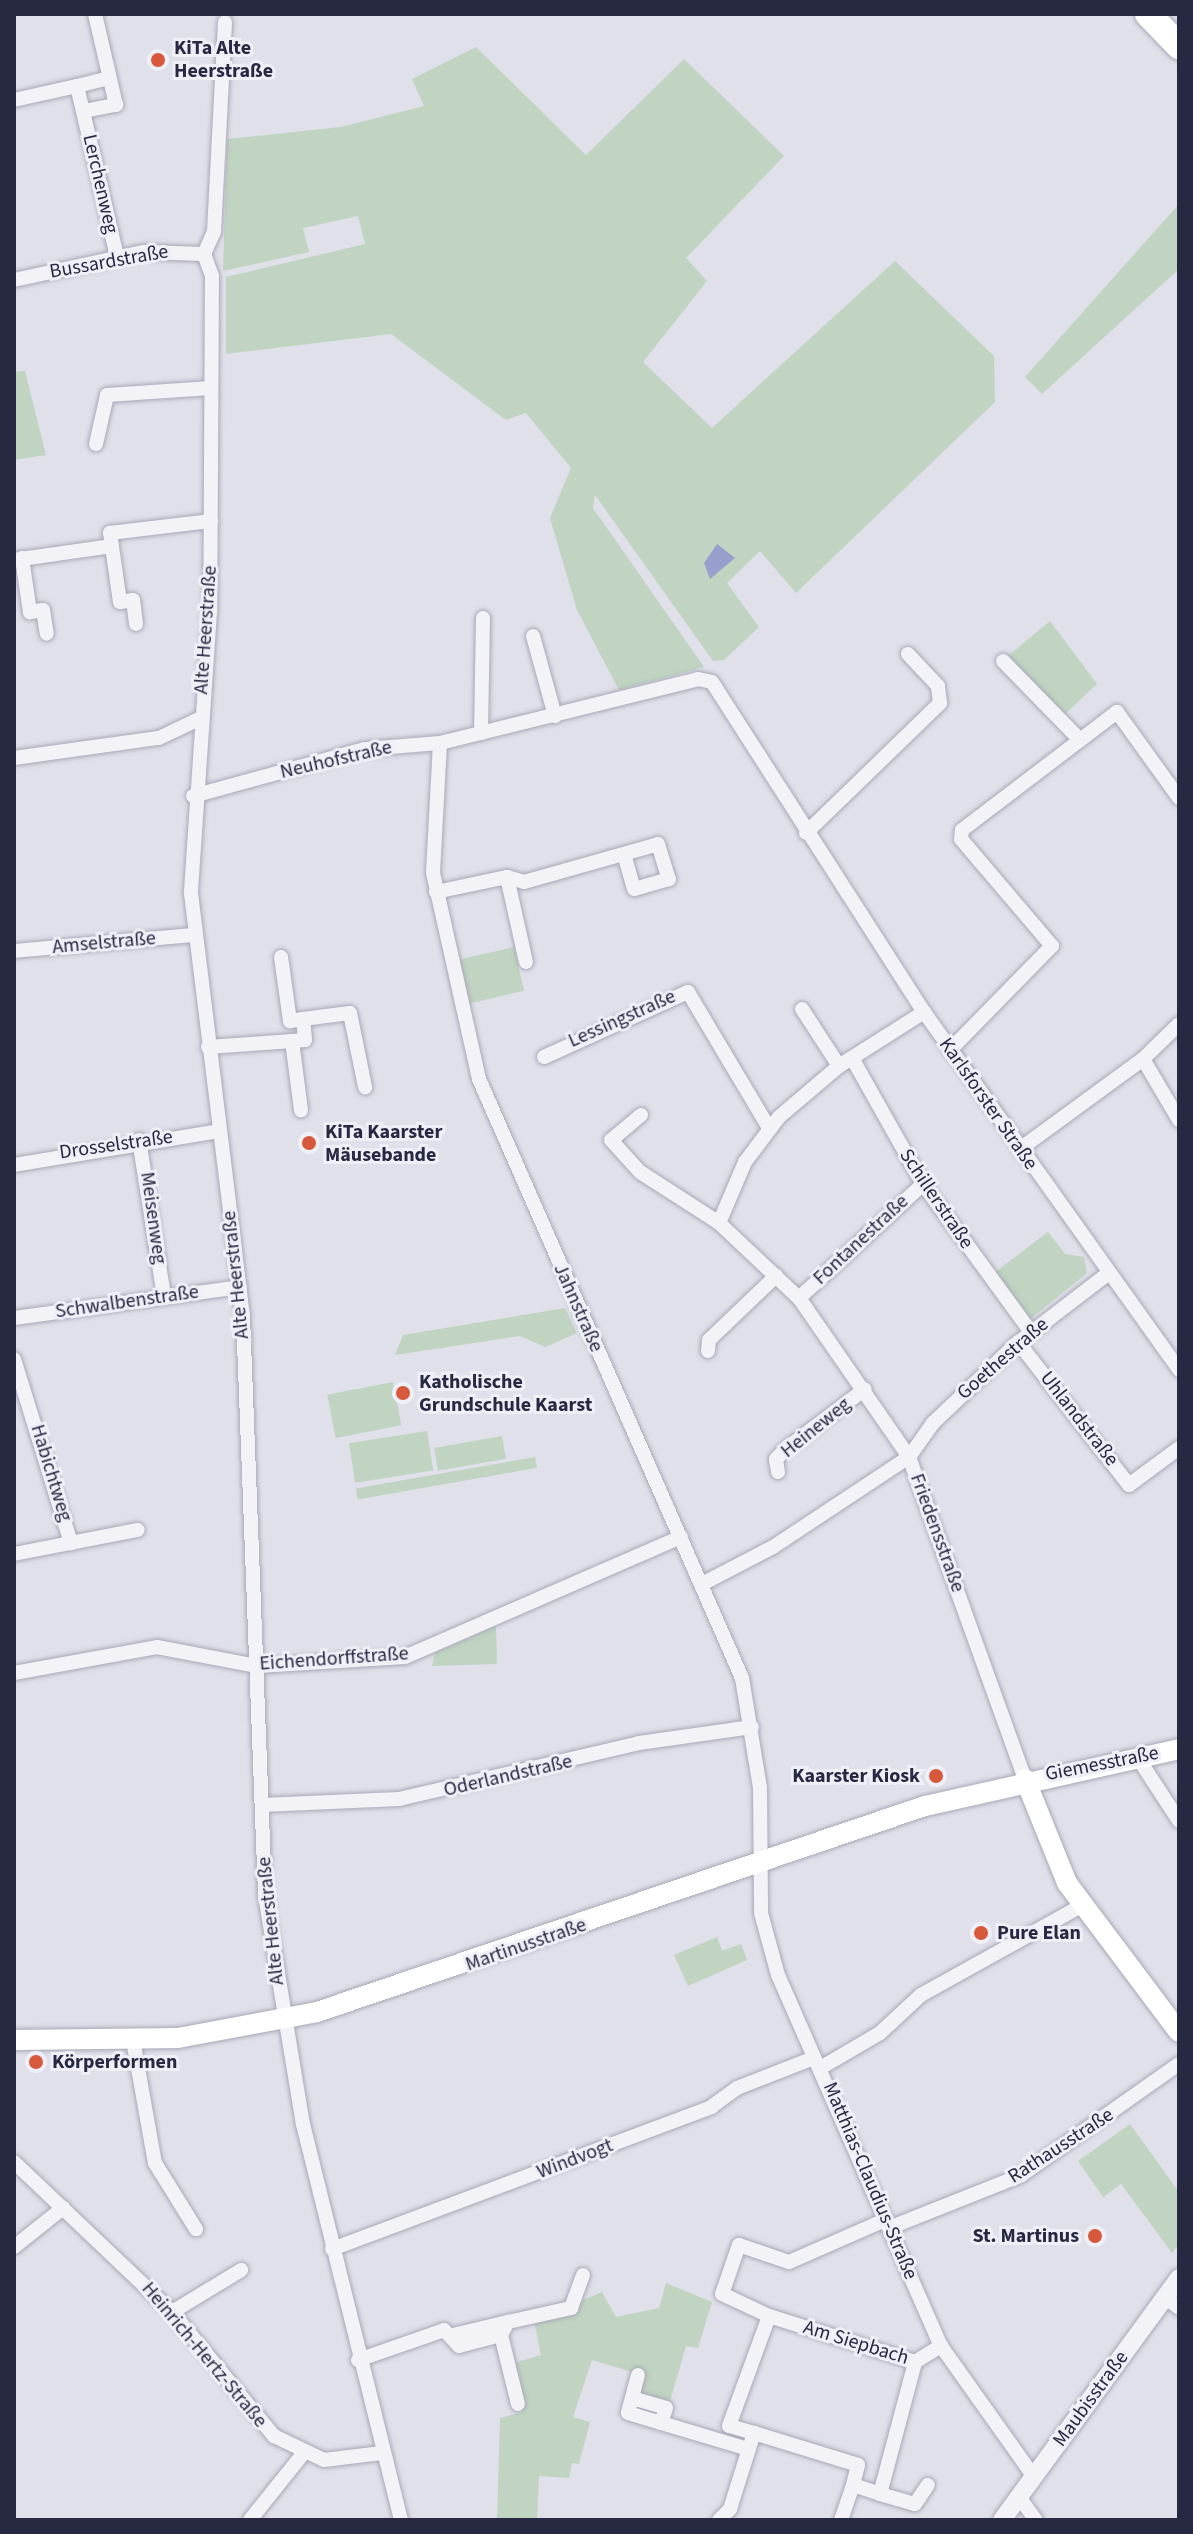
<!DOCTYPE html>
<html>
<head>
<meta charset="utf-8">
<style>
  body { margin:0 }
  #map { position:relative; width:1193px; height:2534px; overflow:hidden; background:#dfe0e9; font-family:"Source Sans 3",sans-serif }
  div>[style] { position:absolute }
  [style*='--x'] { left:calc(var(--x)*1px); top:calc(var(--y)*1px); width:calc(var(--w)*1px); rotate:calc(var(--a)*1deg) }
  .green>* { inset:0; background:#c0d4c1; transform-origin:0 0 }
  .water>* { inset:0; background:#989fcc }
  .roads { filter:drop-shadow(0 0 2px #a8a9b7) drop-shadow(0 0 2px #a8a9b7) }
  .minor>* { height:14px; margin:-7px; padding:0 7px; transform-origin:7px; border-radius:7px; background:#f2f2f7 }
  .tertiary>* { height:18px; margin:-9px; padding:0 9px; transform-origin:9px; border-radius:9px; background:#f2f2f7 }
  .secondary>* { height:20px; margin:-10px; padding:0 10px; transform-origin:10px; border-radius:10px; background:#fff }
  .motorway>* { height:26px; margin:-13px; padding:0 13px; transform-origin:13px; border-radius:13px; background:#fff }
  .dots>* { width:22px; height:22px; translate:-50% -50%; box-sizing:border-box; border:4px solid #efeff7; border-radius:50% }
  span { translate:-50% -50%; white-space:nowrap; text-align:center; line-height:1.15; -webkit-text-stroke:6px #efeff7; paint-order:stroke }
  .poi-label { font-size:20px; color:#272842; font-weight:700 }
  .left { translate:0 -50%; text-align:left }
  .right { translate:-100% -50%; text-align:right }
  .street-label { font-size:20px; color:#272842 }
  .frame { position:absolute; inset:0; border:16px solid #272842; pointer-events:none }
</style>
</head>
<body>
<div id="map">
  <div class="green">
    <div style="clip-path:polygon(476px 47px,586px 155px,684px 59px,784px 156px,686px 258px,707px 281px,643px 362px,712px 428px,895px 261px,994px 356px,995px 402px,796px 593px,760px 551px,727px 583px,759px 627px,724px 660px,713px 661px,595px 495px,593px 508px,704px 667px,619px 690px,577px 610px,550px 518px,571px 468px,526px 413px,506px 420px,391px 334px,226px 354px,226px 277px,365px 244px,358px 216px,303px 228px,309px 252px,223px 271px,227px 139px,341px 127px,424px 106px,412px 79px)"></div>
    <div style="clip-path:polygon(1179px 204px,1179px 269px,1042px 394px,1025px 377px)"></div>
    <div style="clip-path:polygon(25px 371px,46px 455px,14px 460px,14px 372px)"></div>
    <div style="clip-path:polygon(1050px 621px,1097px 684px,1063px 716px,1008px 656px)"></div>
    <div style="left:514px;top:947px;width:45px;height:56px;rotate:77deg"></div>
    <div style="clip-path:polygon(1048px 1232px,1065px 1254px,1084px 1257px,1087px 1273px,1029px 1320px,990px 1276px)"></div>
    <div style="clip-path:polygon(565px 1308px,577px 1333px,545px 1347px,520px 1336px,395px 1355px,403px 1335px)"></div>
    <div style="left:393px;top:1382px;width:44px;height:67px;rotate:79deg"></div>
    <div style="left:427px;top:1431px;width:40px;height:79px;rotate:81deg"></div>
    <div style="left:502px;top:1436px;width:23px;height:69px;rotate:80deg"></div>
    <div style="left:535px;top:1457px;width:11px;height:182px;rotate:80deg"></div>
    <div style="clip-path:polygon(496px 1626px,497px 1664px,432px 1666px,435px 1653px)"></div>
    <div style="clip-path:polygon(717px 1937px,722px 1951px,741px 1944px,747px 1960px,688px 1986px,674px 1955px)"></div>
    <div style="clip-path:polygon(1130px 2124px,1179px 2192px,1179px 2244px,1172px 2253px,1121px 2184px,1103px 2197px,1078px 2161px)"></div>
    <div style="clip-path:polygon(666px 2283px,712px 2302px,698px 2348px,686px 2346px,669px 2405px,637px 2395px,642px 2375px,592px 2360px,573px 2417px,590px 2422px,579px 2464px,572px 2463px,569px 2478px,539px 2476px,537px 2520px,497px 2520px,500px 2418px,522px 2412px,510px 2364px,541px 2355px,534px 2321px,602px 2292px,616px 2317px,659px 2308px)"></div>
  </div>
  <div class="water">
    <div style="clip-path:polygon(717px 544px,735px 558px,710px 579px,704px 563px)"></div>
  </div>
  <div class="roads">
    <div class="minor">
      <div style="--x:77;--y:86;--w:33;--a:-14"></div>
      <div style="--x:14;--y:100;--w:65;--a:-12.5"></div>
      <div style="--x:77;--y:86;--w:176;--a:76.8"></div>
      <div style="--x:84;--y:111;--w:33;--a:-11"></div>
      <div style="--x:116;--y:105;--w:93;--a:-103"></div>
      <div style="--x:204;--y:254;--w:23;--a:70"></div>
      <div style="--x:212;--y:276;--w:336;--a:90.3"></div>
      <div style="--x:210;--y:612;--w:282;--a:93.9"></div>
      <div style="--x:191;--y:893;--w:426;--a:83"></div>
      <div style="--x:243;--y:1316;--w:579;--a:87.82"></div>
      <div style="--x:265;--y:1895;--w:232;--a:80.6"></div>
      <div style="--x:303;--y:2124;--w:408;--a:76.1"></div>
      <div style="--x:204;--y:254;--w:24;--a:-66"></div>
      <div style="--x:214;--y:232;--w:210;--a:-87"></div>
      <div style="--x:14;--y:280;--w:133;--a:-12.2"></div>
      <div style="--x:144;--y:252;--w:60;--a:1.9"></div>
      <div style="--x:96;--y:444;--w:50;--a:-77.3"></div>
      <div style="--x:107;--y:395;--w:104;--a:-3.9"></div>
      <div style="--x:22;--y:558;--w:55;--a:81.6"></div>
      <div style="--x:30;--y:612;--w:13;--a:-9"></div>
      <div style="--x:43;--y:610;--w:24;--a:81"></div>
      <div style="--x:14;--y:560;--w:99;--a:-8.1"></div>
      <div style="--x:136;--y:624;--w:24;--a:-97"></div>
      <div style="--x:133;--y:600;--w:13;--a:171"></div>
      <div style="--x:120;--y:602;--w:70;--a:-98.2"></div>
      <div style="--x:110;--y:533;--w:102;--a:-6.8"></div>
      <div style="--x:533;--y:636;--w:83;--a:74.6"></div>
      <div style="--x:1003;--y:661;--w:110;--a:45.7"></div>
      <div style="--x:481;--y:733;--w:115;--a:-89"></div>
      <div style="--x:440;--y:743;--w:130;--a:93.1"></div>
      <div style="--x:433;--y:873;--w:211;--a:77.4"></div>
      <div style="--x:479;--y:1079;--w:654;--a:66.3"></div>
      <div style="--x:742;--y:1678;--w:111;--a:80.7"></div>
      <div style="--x:760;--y:1788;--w:125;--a:89.5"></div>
      <div style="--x:761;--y:1913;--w:64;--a:74.7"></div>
      <div style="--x:778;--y:1975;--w:405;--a:66.3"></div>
      <div style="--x:941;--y:2346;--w:161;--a:54.6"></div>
      <div style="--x:14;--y:758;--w:146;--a:-7.9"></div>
      <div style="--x:159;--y:738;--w:44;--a:-25.4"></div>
      <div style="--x:193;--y:796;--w:178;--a:-15.3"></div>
      <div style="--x:365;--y:749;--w:75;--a:-4.6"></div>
      <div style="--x:440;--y:743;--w:266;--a:-13.9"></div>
      <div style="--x:698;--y:679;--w:14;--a:12"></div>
      <div style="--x:712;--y:682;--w:392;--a:57.3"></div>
      <div style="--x:924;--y:1012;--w:440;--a:54.5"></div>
      <div style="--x:806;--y:833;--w:187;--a:-44.1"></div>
      <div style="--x:940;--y:703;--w:17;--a:-97"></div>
      <div style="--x:938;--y:686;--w:44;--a:-133.2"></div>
      <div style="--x:507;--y:877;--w:87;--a:77.4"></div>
      <div style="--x:436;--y:892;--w:73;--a:-11.9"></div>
      <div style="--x:507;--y:877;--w:18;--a:16"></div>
      <div style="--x:524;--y:882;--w:139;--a:-15.8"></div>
      <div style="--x:658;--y:844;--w:37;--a:73"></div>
      <div style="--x:669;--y:879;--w:36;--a:164"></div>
      <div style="--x:634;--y:889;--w:35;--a:-106"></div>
      <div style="--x:14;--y:951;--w:181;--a:-5.1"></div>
      <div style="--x:281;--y:957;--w:65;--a:82"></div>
      <div style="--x:290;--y:1021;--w:13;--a:-9"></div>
      <div style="--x:802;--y:1009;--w:68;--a:57"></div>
      <div style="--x:292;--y:1041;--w:13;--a:-4"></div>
      <div style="--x:305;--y:1040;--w:21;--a:-95"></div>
      <div style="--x:303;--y:1019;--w:47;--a:-7.3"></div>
      <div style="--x:350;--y:1013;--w:76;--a:78.5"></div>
      <div style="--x:208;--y:1047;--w:84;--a:-4.1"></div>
      <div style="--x:292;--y:1041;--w:70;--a:82.6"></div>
      <div style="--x:950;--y:1050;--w:146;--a:-45.6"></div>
      <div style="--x:1052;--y:946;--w:140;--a:-130.4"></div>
      <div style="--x:961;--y:839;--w:9;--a:-84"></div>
      <div style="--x:962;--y:830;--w:195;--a:-37.3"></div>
      <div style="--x:1117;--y:712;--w:106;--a:54.2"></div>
      <div style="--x:544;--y:1057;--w:158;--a:-24.3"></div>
      <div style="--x:688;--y:992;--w:158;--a:59.2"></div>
      <div style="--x:852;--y:1058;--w:145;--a:60.6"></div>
      <div style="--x:923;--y:1184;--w:183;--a:53.9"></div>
      <div style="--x:1143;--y:1059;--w:71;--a:59.5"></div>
      <div style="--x:641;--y:1115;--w:39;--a:140"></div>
      <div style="--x:611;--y:1140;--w:43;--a:47.8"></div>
      <div style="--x:640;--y:1172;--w:94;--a:32.8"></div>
      <div style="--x:719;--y:1223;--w:110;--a:43.2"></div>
      <div style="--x:799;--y:1298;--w:193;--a:55.3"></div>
      <div style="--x:909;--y:1457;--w:342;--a:70.2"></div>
      <div style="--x:139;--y:1140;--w:158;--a:80.9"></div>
      <div style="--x:1020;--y:1149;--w:152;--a:-36.2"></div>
      <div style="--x:1143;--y:1059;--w:50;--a:-44.2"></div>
      <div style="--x:14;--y:1165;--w:208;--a:-9.4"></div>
      <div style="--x:719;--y:1223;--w:66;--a:-66.9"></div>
      <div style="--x:745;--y:1162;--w:56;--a:-52.9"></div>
      <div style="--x:779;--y:1117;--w:79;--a:-40.4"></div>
      <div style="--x:839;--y:1066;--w:101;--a:-32.4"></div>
      <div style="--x:799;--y:1298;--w:168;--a:-42.6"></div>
      <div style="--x:14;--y:1318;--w:228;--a:-7.8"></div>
      <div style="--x:1018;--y:1342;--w:181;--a:52.2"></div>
      <div style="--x:1129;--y:1485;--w:62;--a:-36.5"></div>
      <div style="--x:708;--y:1351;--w:11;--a:-85"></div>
      <div style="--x:709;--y:1340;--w:93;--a:-43.7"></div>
      <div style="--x:14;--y:1359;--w:193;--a:72.8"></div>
      <div style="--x:778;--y:1472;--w:13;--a:-99"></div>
      <div style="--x:776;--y:1459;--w:17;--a:-45"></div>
      <div style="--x:788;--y:1447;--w:96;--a:-37"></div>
      <div style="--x:14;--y:1554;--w:126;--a:-11"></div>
      <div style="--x:702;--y:1584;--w:80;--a:-27.5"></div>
      <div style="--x:773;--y:1547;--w:163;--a:-33.5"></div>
      <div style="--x:909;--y:1457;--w:42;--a:-54.8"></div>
      <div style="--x:933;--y:1423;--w:113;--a:-43.6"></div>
      <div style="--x:1015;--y:1345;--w:118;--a:-37.5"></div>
      <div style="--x:14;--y:1673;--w:145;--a:-10.3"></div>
      <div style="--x:157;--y:1647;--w:102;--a:10.8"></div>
      <div style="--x:257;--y:1666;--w:148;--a:-3.5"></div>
      <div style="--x:405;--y:1657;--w:301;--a:-23.5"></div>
      <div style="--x:1138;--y:1758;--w:75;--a:56.9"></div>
      <div style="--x:262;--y:1805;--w:137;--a:-2.5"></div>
      <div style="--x:399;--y:1799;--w:246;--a:-13.1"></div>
      <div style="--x:639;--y:1743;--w:114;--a:-8.1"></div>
      <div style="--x:133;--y:2040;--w:125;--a:79.9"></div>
      <div style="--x:155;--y:2163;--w:78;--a:58.2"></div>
      <div style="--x:822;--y:2067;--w:67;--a:-30.4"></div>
      <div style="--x:880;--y:2033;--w:56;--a:-42.8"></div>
      <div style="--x:921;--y:1995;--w:183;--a:-29.1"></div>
      <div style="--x:14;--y:2162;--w:218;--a:43.5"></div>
      <div style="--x:172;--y:2312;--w:161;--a:50.6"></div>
      <div style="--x:274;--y:2436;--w:55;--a:25.6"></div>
      <div style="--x:324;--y:2460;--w:58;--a:-6.9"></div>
      <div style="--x:889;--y:2228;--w:141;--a:-21.7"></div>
      <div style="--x:1020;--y:2176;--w:194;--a:-35.2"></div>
      <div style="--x:14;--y:2247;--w:63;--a:-38.5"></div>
      <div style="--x:332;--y:2249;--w:405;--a:-20.5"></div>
      <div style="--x:711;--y:2107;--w:32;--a:-36"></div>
      <div style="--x:737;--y:2088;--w:83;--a:-21.3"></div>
      <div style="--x:1165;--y:2297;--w:18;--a:38"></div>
      <div style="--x:172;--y:2312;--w:81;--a:-31.3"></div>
      <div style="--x:769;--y:2316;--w:153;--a:17.5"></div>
      <div style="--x:915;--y:2362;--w:31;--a:-32"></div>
      <div style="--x:453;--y:2335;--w:57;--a:-13.3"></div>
      <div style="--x:501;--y:2335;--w:71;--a:76.2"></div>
      <div style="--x:358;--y:2360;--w:91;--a:-19.2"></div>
      <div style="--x:444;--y:2330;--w:22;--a:47"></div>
      <div style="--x:459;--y:2346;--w:43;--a:-14.7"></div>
      <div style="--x:501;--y:2335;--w:15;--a:-62"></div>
      <div style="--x:508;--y:2322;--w:65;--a:-12.5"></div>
      <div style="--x:571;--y:2308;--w:35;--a:-70"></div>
      <div style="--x:638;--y:2375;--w:39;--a:105"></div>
      <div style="--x:628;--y:2413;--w:125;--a:16.7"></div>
      <div style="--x:632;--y:2398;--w:35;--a:16"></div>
      <div style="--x:666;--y:2408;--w:16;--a:108"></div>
      <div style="--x:754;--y:2433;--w:109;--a:17.1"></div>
      <div style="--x:858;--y:2465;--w:21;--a:104"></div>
      <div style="--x:880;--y:2494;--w:36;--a:16"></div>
      <div style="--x:915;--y:2504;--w:23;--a:-56"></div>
      <div style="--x:1019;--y:2497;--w:29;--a:54"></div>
      <div style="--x:250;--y:2520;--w:83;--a:-51.3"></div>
      <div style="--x:719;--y:2520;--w:16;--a:-45"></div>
      <div style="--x:730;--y:2509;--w:80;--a:-72.5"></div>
      <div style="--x:754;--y:2433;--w:26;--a:-164"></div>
      <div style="--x:729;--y:2426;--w:117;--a:-70"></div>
      <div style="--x:769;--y:2316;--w:52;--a:-154.9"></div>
      <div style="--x:722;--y:2294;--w:52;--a:-70.9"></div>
      <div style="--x:739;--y:2245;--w:53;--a:18.8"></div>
      <div style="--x:789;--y:2262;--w:105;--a:-23.6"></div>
      <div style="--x:841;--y:2520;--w:37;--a:-71"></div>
      <div style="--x:853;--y:2485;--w:28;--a:18"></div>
      <div style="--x:880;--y:2494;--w:137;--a:-75.1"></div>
    </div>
    <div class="tertiary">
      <div style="--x:1002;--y:2520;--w:300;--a:-53.8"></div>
    </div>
    <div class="secondary">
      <div style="--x:1025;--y:1779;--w:112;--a:68"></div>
      <div style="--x:1067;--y:1883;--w:186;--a:53.1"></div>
      <div style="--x:14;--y:2040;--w:164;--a:-0.7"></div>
      <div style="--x:178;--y:2038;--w:141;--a:-10.6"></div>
      <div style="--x:317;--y:2012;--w:642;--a:-18.72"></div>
      <div style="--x:925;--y:1806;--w:260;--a:-12.6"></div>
    </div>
    <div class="motorway">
      <div style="--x:1148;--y:14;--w:45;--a:45.9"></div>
    </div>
  </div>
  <div class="dots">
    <div style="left:158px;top:60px;background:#d7583b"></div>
    <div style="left:309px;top:1143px;background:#d7583b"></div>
    <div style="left:403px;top:1393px;background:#d7583b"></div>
    <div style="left:936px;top:1776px;background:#d7583b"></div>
    <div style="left:981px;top:1933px;background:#d7583b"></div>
    <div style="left:36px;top:2062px;background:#d7583b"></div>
    <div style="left:1095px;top:2236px;background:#d7583b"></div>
  </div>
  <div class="poi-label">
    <span class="left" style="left:174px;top:60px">KiTa Alte<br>Heerstraße</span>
    <span class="left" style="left:325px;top:1144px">KiTa Kaarster<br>Mäusebande</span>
    <span class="left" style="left:419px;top:1394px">Katholische<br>Grundschule Kaarst</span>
    <span class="right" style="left:920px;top:1776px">Kaarster Kiosk</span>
    <span class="left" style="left:997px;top:1933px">Pure Elan</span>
    <span class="left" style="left:52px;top:2062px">Körperformen</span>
    <span class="right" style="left:1079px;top:2236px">St. Martinus</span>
  </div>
  <div class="street-label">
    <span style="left:100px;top:184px;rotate:77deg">Lerchenweg</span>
    <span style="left:109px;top:262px;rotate:-10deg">Bussardstraße</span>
    <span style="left:206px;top:630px;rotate:-86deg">Alte Heerstraße</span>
    <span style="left:336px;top:760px;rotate:-13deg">Neuhofstraße</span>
    <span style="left:104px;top:943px;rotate:-5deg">Amselstraße</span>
    <span style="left:622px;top:1019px;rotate:-24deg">Lessingstraße</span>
    <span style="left:988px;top:1104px;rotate:55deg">Karlsforster Straße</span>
    <span style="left:116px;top:1145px;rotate:-8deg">Drosselstraße</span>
    <span style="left:936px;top:1199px;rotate:56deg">Schillerstraße</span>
    <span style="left:153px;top:1218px;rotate:82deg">Meisenweg</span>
    <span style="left:861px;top:1240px;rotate:-43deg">Fontanestraße</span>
    <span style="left:236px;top:1275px;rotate:-96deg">Alte Heerstraße</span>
    <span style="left:127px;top:1302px;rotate:-8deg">Schwalbenstraße</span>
    <span style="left:578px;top:1308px;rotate:66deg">Jahnstraße</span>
    <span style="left:1003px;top:1359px;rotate:-41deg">Goethestraße</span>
    <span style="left:1079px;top:1419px;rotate:52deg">Uhlandstraße</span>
    <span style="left:816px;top:1428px;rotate:-39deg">Heineweg</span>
    <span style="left:51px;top:1473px;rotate:73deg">Habichtweg</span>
    <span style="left:937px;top:1533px;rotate:70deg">Friedensstraße</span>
    <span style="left:334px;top:1659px;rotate:-4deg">Eichendorffstraße</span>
    <span style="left:1102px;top:1764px;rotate:-11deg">Giemesstraße</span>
    <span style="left:508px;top:1776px;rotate:-13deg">Oderlandstraße</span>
    <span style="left:271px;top:1921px;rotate:-96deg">Alte Heerstraße</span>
    <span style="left:526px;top:1945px;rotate:-19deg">Martinusstraße</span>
    <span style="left:1061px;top:2146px;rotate:-33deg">Rathausstraße</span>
    <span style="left:575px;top:2159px;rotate:-21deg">Windvogt</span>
    <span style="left:870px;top:2181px;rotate:67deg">Matthias-Claudius-Straße</span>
    <span style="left:856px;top:2343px;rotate:17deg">Am Siepbach</span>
    <span style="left:204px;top:2355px;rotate:50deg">Heinrich-Hertz-Straße</span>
    <span style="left:1091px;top:2399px;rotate:-54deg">Maubisstraße</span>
  </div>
  <div class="frame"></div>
</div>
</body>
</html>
